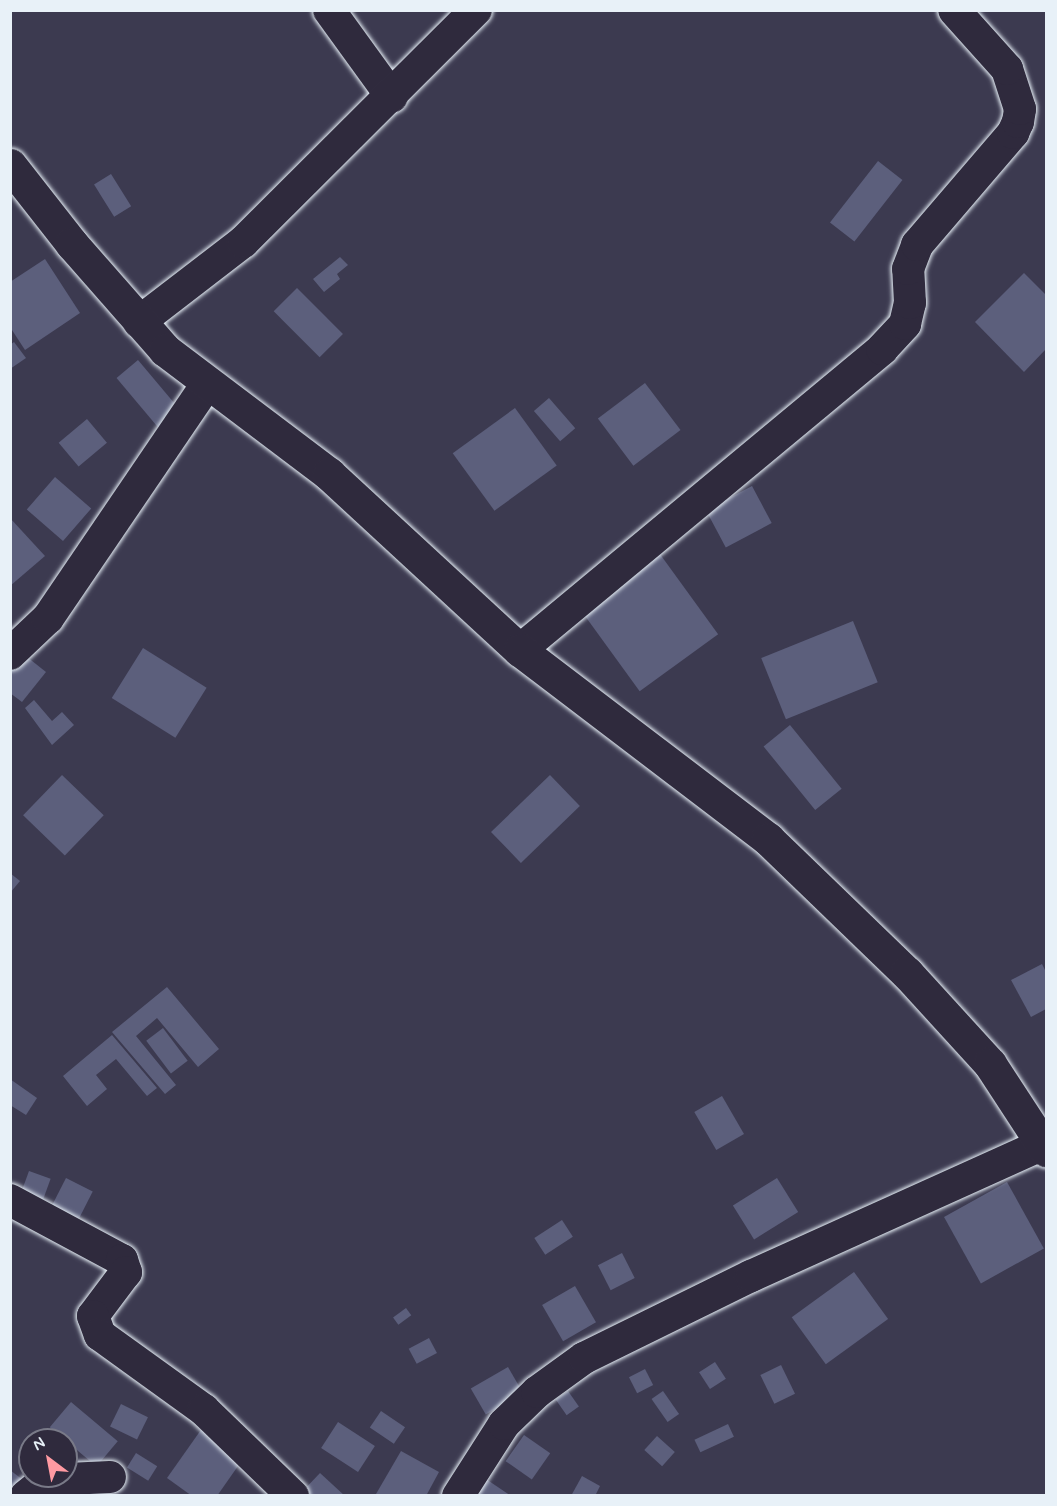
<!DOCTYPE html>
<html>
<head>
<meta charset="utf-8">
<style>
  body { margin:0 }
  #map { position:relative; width:1057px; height:1506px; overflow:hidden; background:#3c3a50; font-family:Mynerve,sans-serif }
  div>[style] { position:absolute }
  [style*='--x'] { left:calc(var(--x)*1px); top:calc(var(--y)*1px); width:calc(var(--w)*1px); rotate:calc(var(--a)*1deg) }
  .building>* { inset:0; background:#5c5f7c; transform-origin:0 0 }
  .roads { filter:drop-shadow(0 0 2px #e8f1f8) drop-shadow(0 0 2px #e8f1f8) }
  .minor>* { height:32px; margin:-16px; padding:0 16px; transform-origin:16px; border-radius:16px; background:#2f2a3d }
  .tertiary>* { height:33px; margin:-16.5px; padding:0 16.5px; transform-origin:16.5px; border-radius:16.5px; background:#2f2a3d }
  span { translate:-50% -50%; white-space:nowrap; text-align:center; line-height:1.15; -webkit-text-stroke:5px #2f2a3d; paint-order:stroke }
  .frame { position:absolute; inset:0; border:12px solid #e8f1f8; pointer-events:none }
  .north { position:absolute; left:18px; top:1428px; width:60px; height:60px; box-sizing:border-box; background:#2f2a3d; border:2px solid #797a88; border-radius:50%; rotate:328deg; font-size:16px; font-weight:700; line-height:24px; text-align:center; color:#e8f1f8 }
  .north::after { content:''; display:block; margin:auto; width:21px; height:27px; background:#ff9aa2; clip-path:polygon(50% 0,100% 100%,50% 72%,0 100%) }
</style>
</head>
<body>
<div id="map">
  <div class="building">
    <div style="left:878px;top:161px;width:31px;height:78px;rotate:38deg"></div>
    <div style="left:111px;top:174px;width:38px;height:20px;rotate:58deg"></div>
    <div style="clip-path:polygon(340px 257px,348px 265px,337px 274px,340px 279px,324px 292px,313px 279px)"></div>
    <div style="clip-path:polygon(45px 259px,80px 313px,25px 350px,10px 327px,10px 282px)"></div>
    <div style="clip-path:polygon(1024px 273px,1046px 295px,1046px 349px,1024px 372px,975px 322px)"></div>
    <div style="left:297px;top:288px;width:65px;height:33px;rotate:45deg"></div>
    <div style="clip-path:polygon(14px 342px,26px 358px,10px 369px,10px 345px)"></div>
    <div style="left:138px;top:360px;width:68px;height:28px;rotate:50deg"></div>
    <div style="left:645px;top:383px;width:59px;height:59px;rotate:53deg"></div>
    <div style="left:549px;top:398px;width:40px;height:20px;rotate:49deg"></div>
    <div style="left:515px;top:408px;width:71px;height:77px;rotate:54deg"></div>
    <div style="left:87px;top:419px;width:31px;height:37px;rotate:50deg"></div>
    <div style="left:55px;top:477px;width:48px;height:43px;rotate:41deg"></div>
    <div style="left:752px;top:486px;width:42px;height:52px;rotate:62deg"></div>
    <div style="clip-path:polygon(10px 518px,45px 556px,10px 586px)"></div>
    <div style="left:657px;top:550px;width:104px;height:97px;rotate:54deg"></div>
    <div style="left:853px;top:621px;width:66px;height:99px;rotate:68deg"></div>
    <div style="left:143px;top:648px;width:75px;height:59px;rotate:32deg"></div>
    <div style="clip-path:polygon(17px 649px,46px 672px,22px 702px,10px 693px,10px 657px)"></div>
    <div style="clip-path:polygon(34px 700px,52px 721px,62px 712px,74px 725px,52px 745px,25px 708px)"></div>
    <div style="left:790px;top:725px;width:82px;height:34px;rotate:51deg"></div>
    <div style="left:62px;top:775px;width:58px;height:56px;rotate:44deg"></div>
    <div style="left:550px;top:775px;width:43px;height:82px;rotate:46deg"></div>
    <div style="clip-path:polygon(10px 873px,20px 881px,10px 893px)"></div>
    <div style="clip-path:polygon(1042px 964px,1046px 972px,1046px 1009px,1031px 1017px,1011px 980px)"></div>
    <div style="clip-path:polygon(167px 987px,219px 1049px,198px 1067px,157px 1018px,136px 1036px,176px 1085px,165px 1094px,112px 1032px)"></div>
    <div style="left:163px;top:1028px;width:41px;height:21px;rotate:53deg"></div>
    <div style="clip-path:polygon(112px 1035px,157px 1088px,147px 1096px,116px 1059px,96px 1075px,107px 1089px,87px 1106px,63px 1076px)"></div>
    <div style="clip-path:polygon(10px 1079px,37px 1098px,26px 1115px,10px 1105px)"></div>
    <div style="left:722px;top:1096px;width:44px;height:32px;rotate:60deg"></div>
    <div style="left:29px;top:1171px;width:23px;height:28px;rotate:20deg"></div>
    <div style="left:66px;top:1178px;width:30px;height:39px;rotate:27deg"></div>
    <div style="left:777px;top:1178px;width:40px;height:52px;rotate:58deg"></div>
    <div style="left:1007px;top:1182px;width:76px;height:72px;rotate:61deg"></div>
    <div style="left:562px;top:1220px;width:20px;height:33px;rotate:57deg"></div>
    <div style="left:622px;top:1253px;width:28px;height:27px;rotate:63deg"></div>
    <div style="left:854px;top:1272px;width:58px;height:77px;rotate:54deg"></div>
    <div style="left:575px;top:1286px;width:42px;height:38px;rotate:60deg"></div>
    <div style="left:406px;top:1308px;width:9px;height:16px;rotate:54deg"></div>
    <div style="left:429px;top:1338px;width:17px;height:23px;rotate:62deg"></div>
    <div style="left:715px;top:1362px;width:20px;height:19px;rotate:57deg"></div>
    <div style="left:781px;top:1365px;width:32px;height:23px;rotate:64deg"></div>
    <div style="left:508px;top:1367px;width:30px;height:43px;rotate:60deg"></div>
    <div style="left:645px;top:1369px;width:18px;height:18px;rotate:63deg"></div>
    <div style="left:568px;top:1391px;width:19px;height:15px;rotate:55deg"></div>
    <div style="left:663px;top:1391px;width:28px;height:14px;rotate:55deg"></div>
    <div style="left:71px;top:1402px;width:61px;height:33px;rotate:40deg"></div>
    <div style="left:121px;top:1404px;width:30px;height:25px;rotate:26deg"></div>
    <div style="left:381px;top:1411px;width:29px;height:20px;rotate:34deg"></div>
    <div style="left:338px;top:1422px;width:44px;height:31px;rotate:33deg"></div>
    <div style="left:728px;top:1424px;width:14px;height:37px;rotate:65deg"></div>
    <div style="clip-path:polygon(203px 1427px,245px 1456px,217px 1496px,192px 1496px,167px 1478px)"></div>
    <div style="left:524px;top:1435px;width:32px;height:32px;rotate:35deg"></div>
    <div style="left:657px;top:1436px;width:24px;height:19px;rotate:42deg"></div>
    <div style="clip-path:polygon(401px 1451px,439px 1472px,426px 1496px,376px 1494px)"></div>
    <div style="left:136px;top:1453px;width:25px;height:17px;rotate:32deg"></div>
    <div style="clip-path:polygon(10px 1470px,23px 1480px,10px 1495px)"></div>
    <div style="clip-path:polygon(320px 1473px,345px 1496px,300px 1494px)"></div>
    <div style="clip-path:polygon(582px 1476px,600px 1486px,595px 1496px,571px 1496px)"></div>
    <div style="clip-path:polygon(483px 1477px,511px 1496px,471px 1496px)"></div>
  </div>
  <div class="roads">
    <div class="minor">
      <div style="--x:329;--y:10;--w:107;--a:54.1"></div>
      <div style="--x:139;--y:322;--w:131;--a:-37.6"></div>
      <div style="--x:243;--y:242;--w:329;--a:-44.9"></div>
      <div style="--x:520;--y:650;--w:471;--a:-39.7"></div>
      <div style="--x:882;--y:349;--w:34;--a:-47"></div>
      <div style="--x:905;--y:324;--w:22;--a:-77"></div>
      <div style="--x:910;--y:303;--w:34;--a:-93"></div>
      <div style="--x:908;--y:269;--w:26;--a:-69"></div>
      <div style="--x:917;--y:245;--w:148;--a:-49.4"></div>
      <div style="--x:1013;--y:133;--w:12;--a:-66"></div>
      <div style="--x:1018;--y:122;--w:13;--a:-81"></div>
      <div style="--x:1020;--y:109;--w:42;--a:-108"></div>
      <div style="--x:1007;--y:69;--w:79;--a:-131.9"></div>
      <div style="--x:10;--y:654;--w:52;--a:-43.5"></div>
      <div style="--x:48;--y:618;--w:283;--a:-55.8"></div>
      <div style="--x:10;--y:1200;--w:127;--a:28.2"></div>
      <div style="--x:122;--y:1260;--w:13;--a:72"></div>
      <div style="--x:126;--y:1272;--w:55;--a:126.9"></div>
      <div style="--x:93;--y:1316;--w:20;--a:70"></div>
      <div style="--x:100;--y:1335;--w:128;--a:35.8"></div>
      <div style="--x:204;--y:1410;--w:124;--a:44"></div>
      <div style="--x:26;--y:1496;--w:26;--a:-39"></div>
      <div style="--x:46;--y:1480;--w:64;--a:-2.7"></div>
      <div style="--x:458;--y:1496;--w:85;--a:-57.4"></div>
      <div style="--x:504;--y:1424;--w:46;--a:-44.1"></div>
      <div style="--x:537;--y:1392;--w:58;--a:-35.9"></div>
      <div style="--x:584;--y:1358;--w:186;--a:-26.2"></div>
      <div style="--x:751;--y:1276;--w:320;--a:-24.3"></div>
    </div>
    <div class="tertiary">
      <div style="--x:10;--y:165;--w:100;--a:51.9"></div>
      <div style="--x:72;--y:244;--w:141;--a:48.7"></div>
      <div style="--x:165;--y:350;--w:206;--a:37.1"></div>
      <div style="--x:329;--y:474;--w:260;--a:42.7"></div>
      <div style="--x:520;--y:650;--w:312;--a:37.3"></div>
      <div style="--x:768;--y:839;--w:193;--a:44"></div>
      <div style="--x:907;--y:973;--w:123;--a:47.6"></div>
      <div style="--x:990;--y:1064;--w:103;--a:56.9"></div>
    </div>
  </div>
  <div class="frame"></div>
  <div class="north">N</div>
</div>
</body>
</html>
